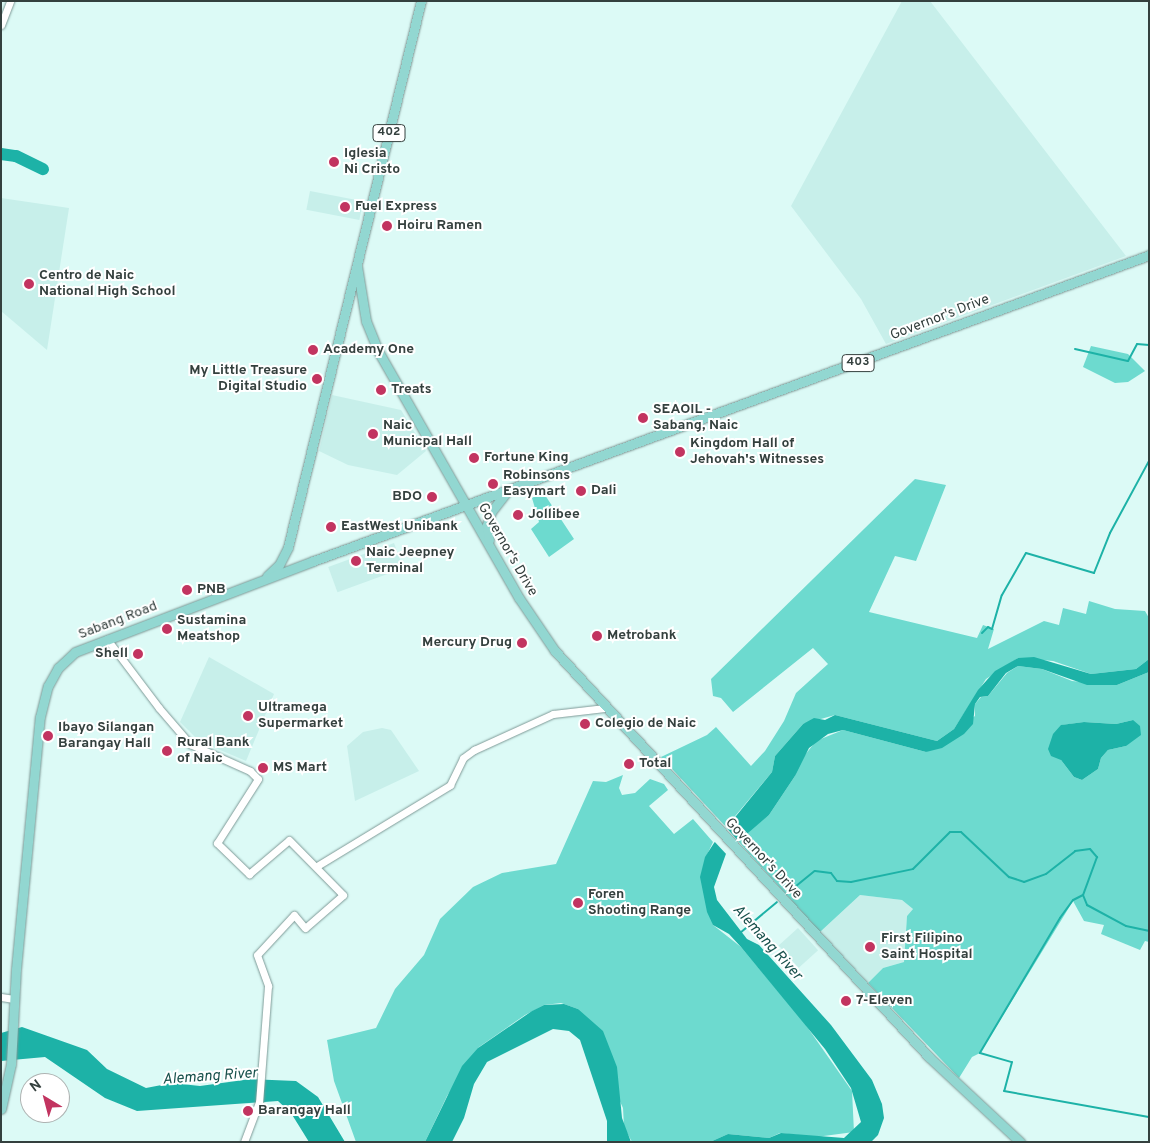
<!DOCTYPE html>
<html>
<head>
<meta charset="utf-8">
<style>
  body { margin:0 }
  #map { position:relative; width:1150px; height:1143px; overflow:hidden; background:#dcfaf6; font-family:Overpass,sans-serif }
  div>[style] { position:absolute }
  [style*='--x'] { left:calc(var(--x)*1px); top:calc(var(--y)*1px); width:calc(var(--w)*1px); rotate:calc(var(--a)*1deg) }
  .built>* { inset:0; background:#c7efea; transform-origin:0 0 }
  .green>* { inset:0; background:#6ddacf }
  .water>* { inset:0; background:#1db2a7 }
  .pier>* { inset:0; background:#dcfaf6 }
  .stream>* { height:2px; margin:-1px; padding:0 1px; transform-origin:1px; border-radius:1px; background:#1db2a7 }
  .river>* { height:12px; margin:-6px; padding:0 6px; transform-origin:6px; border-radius:6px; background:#1db2a7 }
  .roads { filter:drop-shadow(0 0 1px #7e9a97) drop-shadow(0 0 1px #7e9a97) }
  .minor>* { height:7px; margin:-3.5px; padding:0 3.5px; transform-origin:3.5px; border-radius:3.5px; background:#fff }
  .major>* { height:9px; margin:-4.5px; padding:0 4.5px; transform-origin:4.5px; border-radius:4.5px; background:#92d7d1 }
  .dots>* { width:14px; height:14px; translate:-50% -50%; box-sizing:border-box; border:2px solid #fff; border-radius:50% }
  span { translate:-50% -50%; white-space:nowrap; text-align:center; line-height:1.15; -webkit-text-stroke:4px #fff; paint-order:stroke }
  .shield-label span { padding:1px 4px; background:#fff; border:1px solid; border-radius:4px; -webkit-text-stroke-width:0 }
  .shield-label { font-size:12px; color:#34403e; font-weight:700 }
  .poi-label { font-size:14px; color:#34403e; font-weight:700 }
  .left { translate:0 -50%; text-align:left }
  .right { translate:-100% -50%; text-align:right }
  .street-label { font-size:14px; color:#34403e }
  .water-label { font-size:15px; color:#18514c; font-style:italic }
  .frame { position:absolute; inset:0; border:2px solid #34403e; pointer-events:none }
  .north { position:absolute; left:20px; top:1073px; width:50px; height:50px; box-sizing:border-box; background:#fff; border:1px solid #aeb3b2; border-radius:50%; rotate:323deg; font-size:14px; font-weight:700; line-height:20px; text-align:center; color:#34403e }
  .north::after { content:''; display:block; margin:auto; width:18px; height:22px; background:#c23460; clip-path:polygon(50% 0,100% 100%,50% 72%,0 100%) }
</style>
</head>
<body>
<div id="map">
  <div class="built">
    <div style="clip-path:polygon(902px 1px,930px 1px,1126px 256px,886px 344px,861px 299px,791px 206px)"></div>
    <div style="left:310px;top:191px;width:54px;height:19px;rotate:11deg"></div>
    <div style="clip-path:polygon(1px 198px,69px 208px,47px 350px,1px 311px)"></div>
    <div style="clip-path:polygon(332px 395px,401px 410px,426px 451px,397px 475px,348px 465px,319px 451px)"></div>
    <div style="left:394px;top:543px;width:27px;height:70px;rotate:70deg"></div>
    <div style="clip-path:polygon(209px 657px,274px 694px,246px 761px,199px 741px,180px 722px)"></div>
    <div style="clip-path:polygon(382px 728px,391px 730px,419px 771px,355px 801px,347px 746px,363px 732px)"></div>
    <div style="clip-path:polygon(860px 895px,902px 900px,913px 909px,907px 916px,904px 962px,883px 968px,868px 983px,820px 932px)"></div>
    <div style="left:798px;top:928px;width:30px;height:26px;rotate:48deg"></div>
  </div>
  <div class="green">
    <div style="clip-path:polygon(1091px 346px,1128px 354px,1145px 371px,1128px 382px,1115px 383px,1083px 367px)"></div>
    <div style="clip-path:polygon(915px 479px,946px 485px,916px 561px,895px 556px,869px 612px,977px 638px,983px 625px,994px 629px,988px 649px,1044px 621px,1059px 625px,1063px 608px,1086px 614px,1089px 601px,1115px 609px,1145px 611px,1149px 618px,1149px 659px,1136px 669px,1091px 674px,1053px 661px,1018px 658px,986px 679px,954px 729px,937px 741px,835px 715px,803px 724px,775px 756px,772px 772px,726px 827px,661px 757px,707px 735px,716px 727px,751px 766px,765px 751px,784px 721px,796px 693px,828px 664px,813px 648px,733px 712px,721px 698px,713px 696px,711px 679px)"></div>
    <div style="clip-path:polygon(543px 492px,574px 539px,549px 557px,531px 529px,539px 522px,532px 498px)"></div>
    <div style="clip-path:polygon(evenodd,1018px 666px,1042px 669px,1072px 681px,1104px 684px,1117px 685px,1149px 672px,1149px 942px,1145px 941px,1140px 950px,1101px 934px,1104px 925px,1084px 921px,1073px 901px,980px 1053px,972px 1057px,959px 1078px,868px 983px,883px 968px,904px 962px,907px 916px,913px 909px,902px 900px,860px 895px,820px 932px,737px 840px,769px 815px,795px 776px,797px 765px,816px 741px,843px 730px,926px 752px,975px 716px,975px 704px,981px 697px,988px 696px,1007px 673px,1018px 666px,1133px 720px,1126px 746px,1108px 750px,1101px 758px,1098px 769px,1082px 780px,1074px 777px,1061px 760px,1062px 725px,1084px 722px,1116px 724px,1133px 720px)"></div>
    <div style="clip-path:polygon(623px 775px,619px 788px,622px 795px,635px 793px,650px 779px,664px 784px,668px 790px,649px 806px,674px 834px,693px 819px,713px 842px,706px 857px,713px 925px,741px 947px,803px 1021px,852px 1091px,854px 1132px,816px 1137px,780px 1133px,769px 1138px,728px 1134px,710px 1142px,632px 1142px,624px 1127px,623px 1108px,578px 1009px,561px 1003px,544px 1005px,525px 1015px,479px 1047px,447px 1096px,425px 1142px,356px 1142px,334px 1081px,327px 1040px,376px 1028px,395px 989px,424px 955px,440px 919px,473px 887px,502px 873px,556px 864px,593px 781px,606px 782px)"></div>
  </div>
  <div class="water">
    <div style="clip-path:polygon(1034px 657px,1091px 674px,1136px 669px,1149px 659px,1149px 672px,1117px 685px,1087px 685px,1042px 669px,1018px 666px,1006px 673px,988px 696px,980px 697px,975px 704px,973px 724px,964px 734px,942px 748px,926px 752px,843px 730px,828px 734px,809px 748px,795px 776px,769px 815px,727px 851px,714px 887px,717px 900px,747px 939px,759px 945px,831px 1025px,872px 1080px,882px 1104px,884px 1118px,878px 1135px,871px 1142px,710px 1142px,728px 1134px,769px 1138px,781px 1133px,844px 1138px,861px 1122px,851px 1088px,825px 1049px,741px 947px,729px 934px,713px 925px,707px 912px,700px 877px,705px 857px,714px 843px,772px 772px,775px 756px,803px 724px,814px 718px,825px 720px,835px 715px,937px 741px,954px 729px,978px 690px,995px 671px,1018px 658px)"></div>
    <div style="clip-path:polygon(1133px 720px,1140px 726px,1141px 735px,1126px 746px,1108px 750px,1101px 758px,1098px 769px,1082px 780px,1074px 777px,1061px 760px,1051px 756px,1048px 749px,1053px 734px,1061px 725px,1084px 722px,1116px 724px)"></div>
    <div style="clip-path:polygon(564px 1004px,578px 1009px,603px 1031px,617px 1067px,622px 1118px,631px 1142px,607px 1142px,607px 1121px,580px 1040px,569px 1031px,553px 1029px,487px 1062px,474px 1084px,464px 1118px,452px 1142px,425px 1142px,462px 1066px,478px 1048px,532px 1011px,544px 1005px)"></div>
    <div style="clip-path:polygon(22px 1027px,87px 1050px,107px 1069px,146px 1088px,172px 1083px,200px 1086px,251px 1079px,296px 1081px,318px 1097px,345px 1142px,309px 1142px,291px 1113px,278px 1101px,137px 1111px,105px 1098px,45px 1057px,1px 1061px,1px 1033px)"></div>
  </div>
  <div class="pier">
    <div style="clip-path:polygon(724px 825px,739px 842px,728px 856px,713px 840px)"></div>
  </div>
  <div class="stream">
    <div style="--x:1075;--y:349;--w:54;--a:12.8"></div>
    <div style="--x:1128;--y:361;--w:19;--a:-62"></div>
    <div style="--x:1137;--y:344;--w:12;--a:5"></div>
    <div style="--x:982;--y:633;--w:8;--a:-45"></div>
    <div style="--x:988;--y:627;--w:4;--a:27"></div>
    <div style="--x:992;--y:629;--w:35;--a:-74"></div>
    <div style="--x:1002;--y:595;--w:48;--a:-60.3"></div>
    <div style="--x:1026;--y:553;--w:71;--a:16.4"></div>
    <div style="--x:1094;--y:573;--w:43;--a:-68.2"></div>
    <div style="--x:1110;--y:533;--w:82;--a:-61.6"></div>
    <div style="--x:785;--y:895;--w:38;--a:-39"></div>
    <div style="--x:815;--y:871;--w:16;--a:7"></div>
    <div style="--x:831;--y:873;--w:10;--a:53"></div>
    <div style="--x:837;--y:881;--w:14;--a:4"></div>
    <div style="--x:851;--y:882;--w:63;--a:-11.8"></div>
    <div style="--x:913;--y:869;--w:52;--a:-45"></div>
    <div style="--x:950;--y:832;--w:11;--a:0"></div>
    <div style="--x:961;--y:832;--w:66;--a:43.2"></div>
    <div style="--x:1009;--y:877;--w:16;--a:18"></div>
    <div style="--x:1024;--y:882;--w:23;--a:-20"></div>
    <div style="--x:1046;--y:874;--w:37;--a:-38"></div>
    <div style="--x:1075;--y:851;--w:15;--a:-8"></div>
    <div style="--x:1090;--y:849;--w:11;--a:49"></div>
    <div style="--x:1097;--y:857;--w:40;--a:110.2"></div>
    <div style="--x:1083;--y:895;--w:11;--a:68"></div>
    <div style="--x:1087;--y:905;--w:44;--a:28.3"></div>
    <div style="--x:1126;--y:926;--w:24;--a:12"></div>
    <div style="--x:1083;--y:895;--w:11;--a:153"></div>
    <div style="--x:1073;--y:900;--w:22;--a:126"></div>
    <div style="--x:1060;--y:918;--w:157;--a:120.7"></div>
    <div style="--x:980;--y:1053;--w:33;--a:16"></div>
    <div style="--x:1012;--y:1062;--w:30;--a:105"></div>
    <div style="--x:1004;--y:1091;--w:147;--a:10.2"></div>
    <div style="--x:740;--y:933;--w:48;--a:-40"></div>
  </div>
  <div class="river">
    <div style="--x:1;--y:154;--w:15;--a:8"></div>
    <div style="--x:16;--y:156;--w:30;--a:26"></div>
  </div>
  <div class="roads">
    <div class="minor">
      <div style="--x:1;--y:25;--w:26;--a:-69"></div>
      <div style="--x:107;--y:639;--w:86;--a:53"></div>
      <div style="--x:159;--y:708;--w:48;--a:49.3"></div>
      <div style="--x:190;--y:744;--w:66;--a:24.2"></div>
      <div style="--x:250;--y:771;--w:11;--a:45"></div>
      <div style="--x:258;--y:779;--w:76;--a:122.6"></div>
      <div style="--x:217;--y:843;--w:45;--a:44.1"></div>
      <div style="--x:249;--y:874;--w:52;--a:-40.4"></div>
      <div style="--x:289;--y:840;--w:77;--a:45.5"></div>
      <div style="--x:343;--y:895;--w:50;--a:139"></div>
      <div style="--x:305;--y:928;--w:17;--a:-130"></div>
      <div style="--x:294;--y:915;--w:54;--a:132.8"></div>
      <div style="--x:257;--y:955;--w:33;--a:70"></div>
      <div style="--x:268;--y:986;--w:116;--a:94.4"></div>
      <div style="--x:259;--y:1102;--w:43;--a:110.6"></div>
      <div style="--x:317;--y:866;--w:156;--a:-31.3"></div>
      <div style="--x:450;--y:785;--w:30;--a:-64"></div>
      <div style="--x:463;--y:758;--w:14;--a:-36"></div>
      <div style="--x:474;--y:750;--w:87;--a:-24.5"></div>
      <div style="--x:553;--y:714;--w:52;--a:-6.6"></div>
      <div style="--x:1;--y:997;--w:13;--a:9"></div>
    </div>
    <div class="major">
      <div style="--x:357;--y:266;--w:56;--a:80.7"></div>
      <div style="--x:366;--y:321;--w:32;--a:68"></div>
      <div style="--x:378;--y:351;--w:284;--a:60.3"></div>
      <div style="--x:519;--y:598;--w:64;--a:55.8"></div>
      <div style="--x:555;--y:651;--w:552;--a:47.35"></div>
      <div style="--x:929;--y:1057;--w:125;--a:43"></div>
      <div style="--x:489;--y:540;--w:15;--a:-98"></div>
      <div style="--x:487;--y:525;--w:14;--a:-73"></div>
      <div style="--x:491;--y:512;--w:24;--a:-52"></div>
      <div style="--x:267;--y:576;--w:16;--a:-43"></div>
      <div style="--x:279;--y:565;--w:20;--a:-63"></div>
      <div style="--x:288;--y:547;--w:562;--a:-76.31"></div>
      <div style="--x:1;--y:1109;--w:46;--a:-77.5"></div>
      <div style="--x:11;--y:1064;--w:95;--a:-87"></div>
      <div style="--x:16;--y:969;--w:253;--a:-84.6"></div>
      <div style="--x:40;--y:717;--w:32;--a:-76"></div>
      <div style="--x:48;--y:686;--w:21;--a:-61"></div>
      <div style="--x:58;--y:668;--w:23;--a:-43"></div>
      <div style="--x:75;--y:652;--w:255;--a:-20.9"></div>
      <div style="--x:313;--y:561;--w:890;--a:-20.1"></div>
    </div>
  </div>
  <div class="dots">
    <div style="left:334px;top:162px;background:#c23460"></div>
    <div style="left:345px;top:207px;background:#c23460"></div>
    <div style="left:387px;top:226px;background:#c23460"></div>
    <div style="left:29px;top:284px;background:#c23460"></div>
    <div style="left:313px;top:350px;background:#c23460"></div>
    <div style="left:317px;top:379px;background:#c23460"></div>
    <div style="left:381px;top:390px;background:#c23460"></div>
    <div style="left:643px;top:418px;background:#c23460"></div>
    <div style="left:373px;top:434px;background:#c23460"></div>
    <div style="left:680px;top:452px;background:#c23460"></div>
    <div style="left:474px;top:458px;background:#c23460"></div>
    <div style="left:493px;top:484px;background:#c23460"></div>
    <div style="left:581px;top:491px;background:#c23460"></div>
    <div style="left:432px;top:497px;background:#c23460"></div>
    <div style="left:518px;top:515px;background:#c23460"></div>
    <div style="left:331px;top:527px;background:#c23460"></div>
    <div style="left:356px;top:561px;background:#c23460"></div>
    <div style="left:187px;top:590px;background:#c23460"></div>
    <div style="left:167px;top:629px;background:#c23460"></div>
    <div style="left:597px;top:636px;background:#c23460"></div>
    <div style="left:522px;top:643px;background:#c23460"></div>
    <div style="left:138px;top:654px;background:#c23460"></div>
    <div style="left:248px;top:716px;background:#c23460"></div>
    <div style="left:585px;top:724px;background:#c23460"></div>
    <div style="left:48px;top:736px;background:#c23460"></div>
    <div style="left:167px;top:751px;background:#c23460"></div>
    <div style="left:629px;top:764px;background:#c23460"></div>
    <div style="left:263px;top:768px;background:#c23460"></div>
    <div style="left:578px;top:903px;background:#c23460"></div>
    <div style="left:870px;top:947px;background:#c23460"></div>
    <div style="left:846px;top:1001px;background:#c23460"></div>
    <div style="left:248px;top:1111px;background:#c23460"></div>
  </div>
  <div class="shield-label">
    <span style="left:389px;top:133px">402</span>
    <span style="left:858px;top:363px">403</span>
  </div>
  <div class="poi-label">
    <span class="left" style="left:344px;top:162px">Iglesia<br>Ni Cristo</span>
    <span class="left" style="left:355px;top:207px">Fuel Express</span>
    <span class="left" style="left:397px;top:226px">Hoiru Ramen</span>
    <span class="left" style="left:39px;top:284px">Centro de Naic<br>National High School</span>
    <span class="left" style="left:323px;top:350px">Academy One</span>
    <span class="right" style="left:307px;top:379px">My Little Treasure<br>Digital Studio</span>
    <span class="left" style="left:391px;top:390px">Treats</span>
    <span class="left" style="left:653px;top:418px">SEAOIL -<br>Sabang, Naic</span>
    <span class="left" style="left:383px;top:434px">Naic<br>Municpal Hall</span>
    <span class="left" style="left:690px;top:452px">Kingdom Hall of<br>Jehovah's Witnesses</span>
    <span class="left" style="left:484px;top:458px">Fortune King</span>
    <span class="left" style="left:503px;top:484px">Robinsons<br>Easymart</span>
    <span class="left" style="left:591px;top:491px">Dali</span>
    <span class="right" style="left:422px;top:497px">BDO</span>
    <span class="left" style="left:528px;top:515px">Jollibee</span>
    <span class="left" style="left:341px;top:527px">EastWest Unibank</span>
    <span class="left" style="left:366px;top:561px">Naic Jeepney<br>Terminal</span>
    <span class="left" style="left:197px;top:590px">PNB</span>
    <span class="left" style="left:177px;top:629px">Sustamina<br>Meatshop</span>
    <span class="left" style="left:607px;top:636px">Metrobank</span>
    <span class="right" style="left:512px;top:643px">Mercury Drug</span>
    <span class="right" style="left:128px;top:654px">Shell</span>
    <span class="left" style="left:258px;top:716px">Ultramega<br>Supermarket</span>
    <span class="left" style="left:595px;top:724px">Colegio de Naic</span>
    <span class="left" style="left:58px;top:736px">Ibayo Silangan<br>Barangay Hall</span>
    <span class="left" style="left:177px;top:751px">Rural Bank<br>of Naic</span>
    <span class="left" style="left:639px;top:764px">Total</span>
    <span class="left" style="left:273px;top:768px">MS Mart</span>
    <span class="left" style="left:588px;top:903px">Foren<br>Shooting Range</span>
    <span class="left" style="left:881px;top:947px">First Filipino<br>Saint Hospital</span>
    <span class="left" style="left:856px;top:1001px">7-Eleven</span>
    <span class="left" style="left:258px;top:1111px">Barangay Hall</span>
  </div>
  <div class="street-label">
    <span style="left:940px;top:318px;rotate:-21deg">Governor's Drive</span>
    <span style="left:507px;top:550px;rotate:60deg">Governor's Drive</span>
    <span style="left:118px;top:621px;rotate:-21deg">Sabang Road</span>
    <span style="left:763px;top:859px;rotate:47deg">Governor's Drive</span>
  </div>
  <div class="water-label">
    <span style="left:767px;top:943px;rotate:48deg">Alemang River</span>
    <span style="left:210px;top:1077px;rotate:-4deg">Alemang River</span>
  </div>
  <div class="frame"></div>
  <div class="north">N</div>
</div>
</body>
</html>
